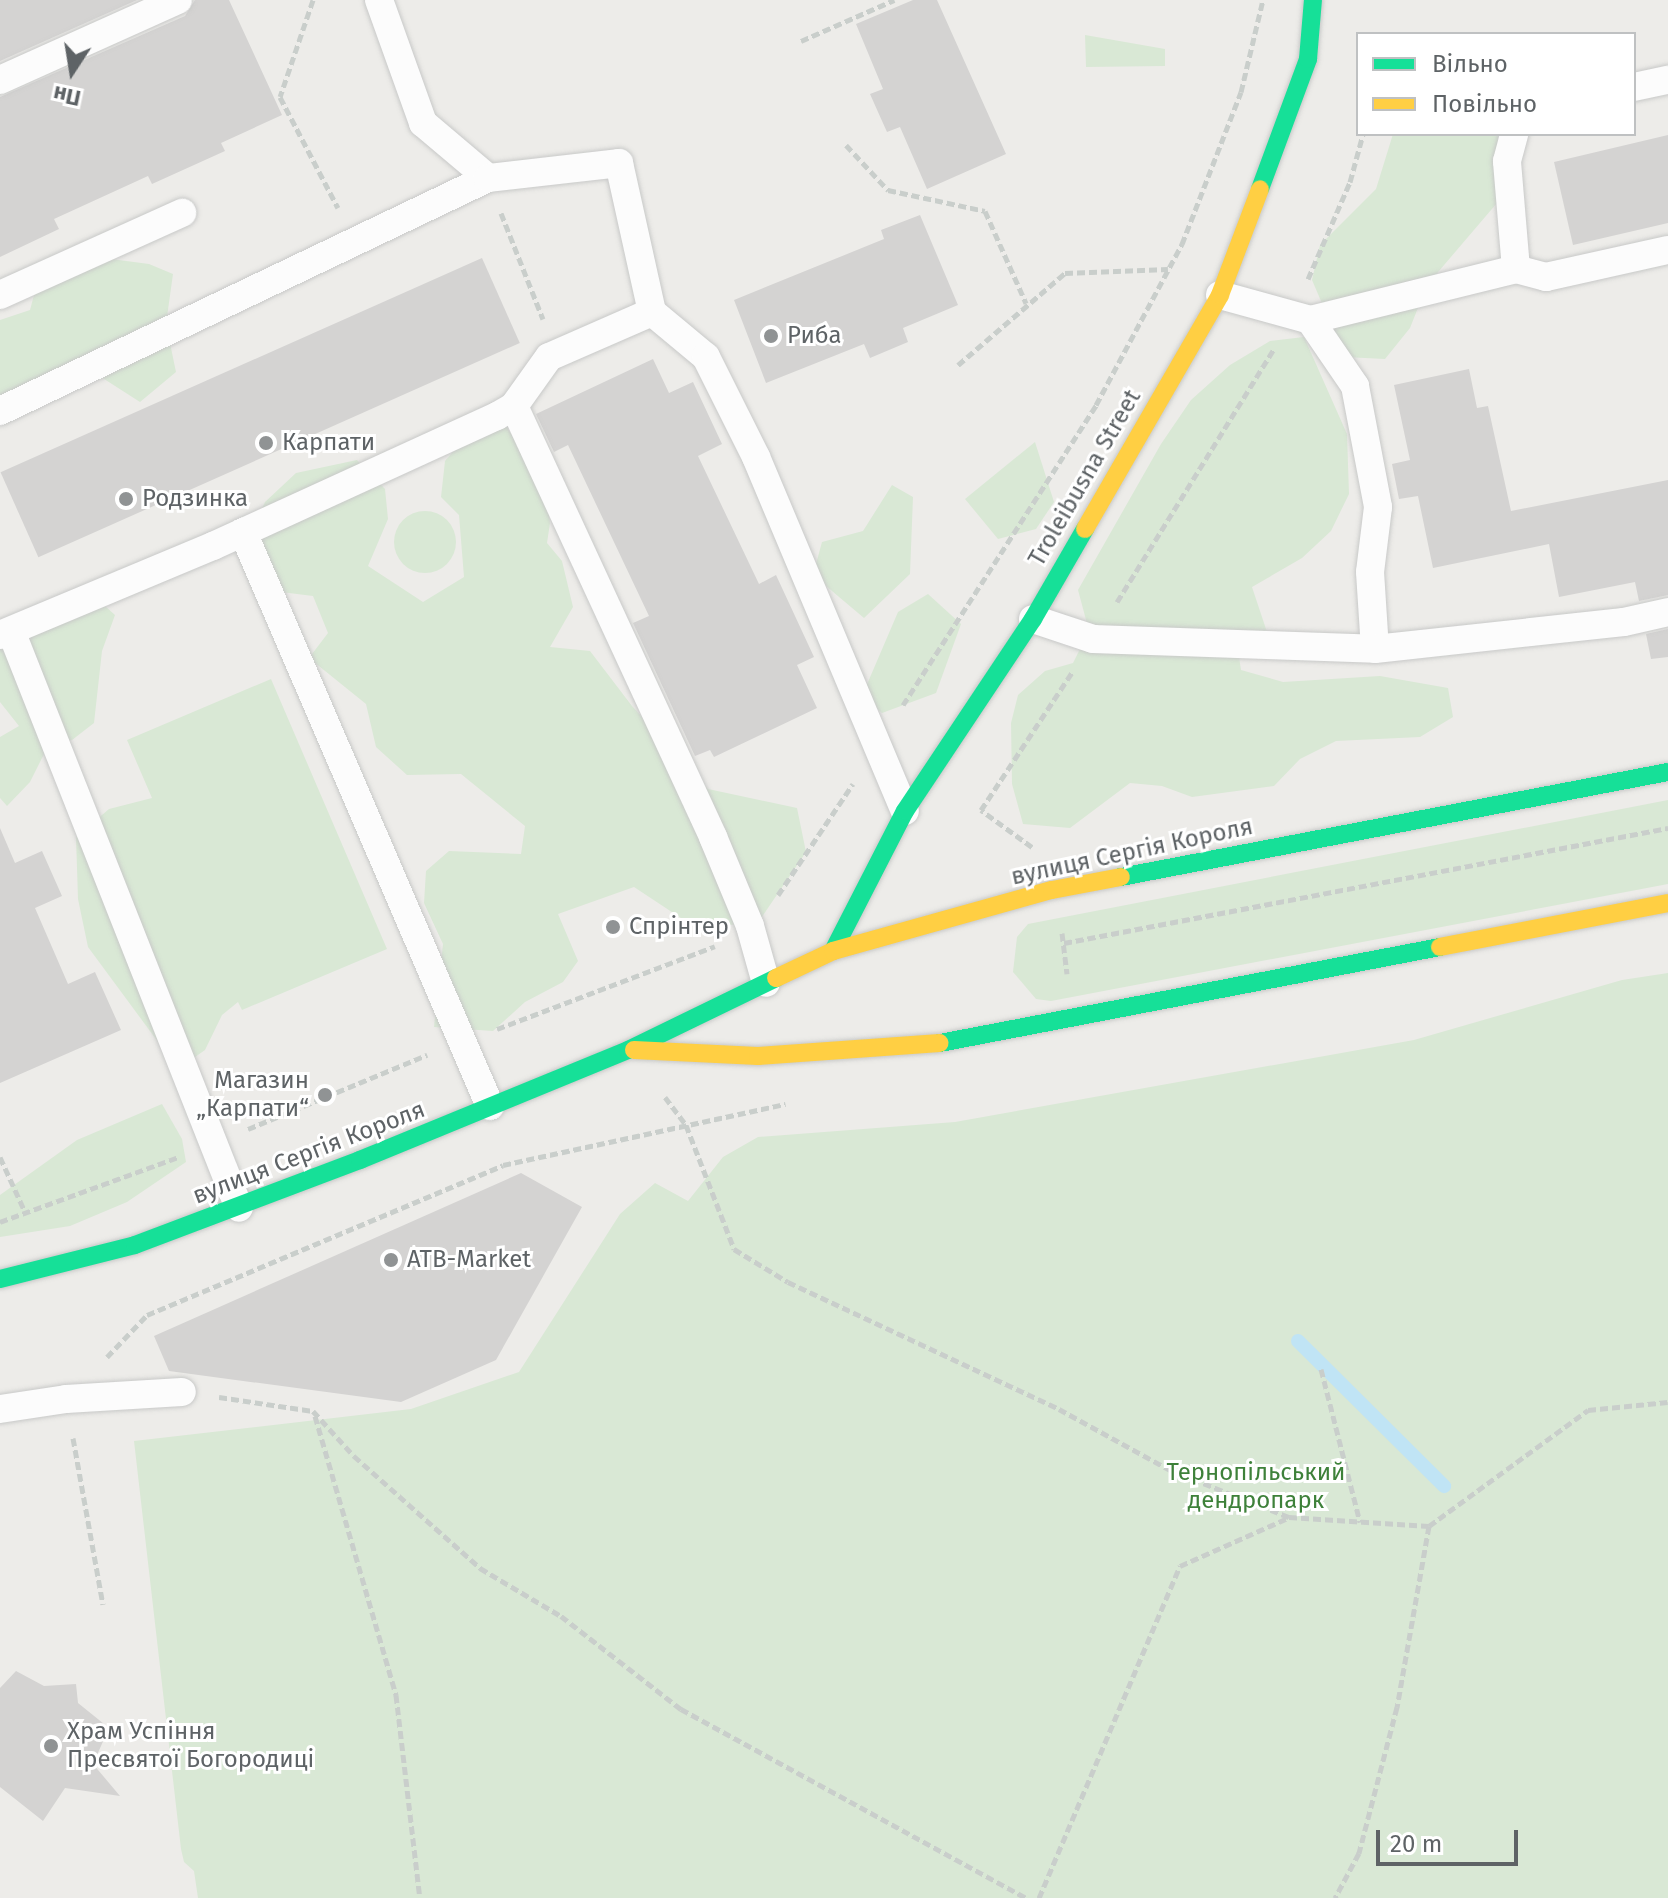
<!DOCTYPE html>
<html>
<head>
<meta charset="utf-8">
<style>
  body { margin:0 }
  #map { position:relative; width:1668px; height:1898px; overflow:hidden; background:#edece9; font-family:"Fira Sans",sans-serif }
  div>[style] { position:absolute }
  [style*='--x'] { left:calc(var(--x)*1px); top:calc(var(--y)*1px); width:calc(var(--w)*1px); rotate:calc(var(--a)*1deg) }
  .green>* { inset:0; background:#d9e8d5 }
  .round { border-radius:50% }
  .stream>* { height:14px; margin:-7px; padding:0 7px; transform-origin:7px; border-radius:7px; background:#c0e4f5 }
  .building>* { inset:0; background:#d4d3d2; transform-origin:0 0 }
  .path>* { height:5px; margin-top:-2.5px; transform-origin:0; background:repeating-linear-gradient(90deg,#c9cecb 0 8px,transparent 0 12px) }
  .roads { filter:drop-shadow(0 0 2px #c8c9c8) drop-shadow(0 0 2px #c8c9c8) }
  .lane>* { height:28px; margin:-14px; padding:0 14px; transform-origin:14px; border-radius:14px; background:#fcfcfc }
  .fast>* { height:18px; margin:-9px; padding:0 9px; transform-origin:9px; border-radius:9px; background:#16e098 }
  .slow>* { height:18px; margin:-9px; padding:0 9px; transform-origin:9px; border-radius:9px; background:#ffcf43 }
  .dots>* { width:22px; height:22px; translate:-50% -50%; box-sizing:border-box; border:4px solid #fff; border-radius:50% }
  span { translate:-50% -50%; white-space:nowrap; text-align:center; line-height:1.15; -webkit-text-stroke:6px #fff; paint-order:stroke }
  .poi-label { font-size:24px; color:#5e6366 }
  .left { translate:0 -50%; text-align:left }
  .right { translate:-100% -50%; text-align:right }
  .street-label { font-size:24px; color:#5e6366 }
  .park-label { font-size:24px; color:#3e813a }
  .legend { position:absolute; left:1356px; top:32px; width:280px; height:104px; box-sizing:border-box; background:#fff; border:2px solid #bfc1c2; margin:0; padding:10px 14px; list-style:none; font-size:24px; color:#5e6366 }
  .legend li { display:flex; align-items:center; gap:16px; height:40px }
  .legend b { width:40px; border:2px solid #bfc1c2 }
  .north { position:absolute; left:32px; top:32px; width:80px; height:80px; -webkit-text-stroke:6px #fff; paint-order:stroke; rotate:192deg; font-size:22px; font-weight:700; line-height:32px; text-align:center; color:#5e6366 }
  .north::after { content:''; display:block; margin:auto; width:28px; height:36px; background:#5e6366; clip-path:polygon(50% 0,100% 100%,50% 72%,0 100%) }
  .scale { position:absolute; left:1376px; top:1830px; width:142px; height:36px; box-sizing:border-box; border:4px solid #5e6366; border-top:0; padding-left:10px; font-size:24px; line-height:28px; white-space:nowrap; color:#5e6366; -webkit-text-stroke:6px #fff; paint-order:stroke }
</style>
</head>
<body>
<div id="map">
  <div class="green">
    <div style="clip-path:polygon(1085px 35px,1165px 49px,1165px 66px,1086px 67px)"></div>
    <div style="clip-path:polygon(1393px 134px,1497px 134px,1508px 174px,1503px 196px,1427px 285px,1410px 328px,1385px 359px,1345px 357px,1312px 280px,1320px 245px,1376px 189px)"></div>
    <div style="clip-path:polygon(111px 259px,149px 264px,173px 274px,166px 324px,176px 372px,140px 402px,87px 368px,0 421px,0 320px,30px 310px,40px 273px)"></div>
    <div style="clip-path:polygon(1304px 337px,1347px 434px,1349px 494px,1331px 531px,1302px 558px,1252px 587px,1271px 644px,1238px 650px,1241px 670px,1283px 682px,1380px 676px,1448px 688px,1453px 717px,1420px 737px,1336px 741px,1300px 759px,1274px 786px,1192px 797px,1162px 786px,1130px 783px,1070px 828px,1023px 824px,1012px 784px,1011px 723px,1018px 695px,1045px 671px,1073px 663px,1089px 631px,1078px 590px,1161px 444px,1191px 400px,1230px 365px,1270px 341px)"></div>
    <div style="clip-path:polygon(505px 425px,545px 483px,550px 523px,547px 543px,562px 561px,573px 607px,550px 647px,590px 651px,632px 706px,708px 789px,797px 808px,806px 852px,757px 924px,693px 926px,634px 887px,558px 914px,578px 961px,563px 982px,525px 1002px,493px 1031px,434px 1027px,443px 944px,424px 903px,426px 871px,449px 851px,521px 854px,525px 826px,461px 774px,407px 775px,376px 747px,366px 704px,309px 658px,328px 633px,313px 596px,281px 592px,245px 544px,265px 502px,296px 473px,357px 460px,385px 489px,388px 519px,368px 566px,423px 602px,464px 577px,459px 515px,441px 497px,445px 461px,473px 428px)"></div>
    <div style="clip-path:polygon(1035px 442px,1054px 502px,1036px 529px,998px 539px,965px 499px)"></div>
    <div style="clip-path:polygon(892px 485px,913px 497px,910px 574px,864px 618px,813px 575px,822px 542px,863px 531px)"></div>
    <div class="round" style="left:394px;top:511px;width:62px;height:62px"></div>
    <div style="clip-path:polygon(86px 589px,115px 615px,102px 651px,94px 723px,72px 740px,49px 744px,30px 782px,7px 806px,0 798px,0 737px,19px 726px,0 702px,0 626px)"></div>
    <div style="clip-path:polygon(928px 594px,961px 624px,936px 693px,882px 713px,862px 696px,898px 612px)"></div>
    <div style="clip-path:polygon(271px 679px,387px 949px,242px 1010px,238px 1002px,222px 1015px,205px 1050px,178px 1069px,88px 947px,78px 899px,76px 837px,109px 809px,152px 798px,127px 740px)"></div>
    <div style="clip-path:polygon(1668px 800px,1668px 884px,1051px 1001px,1036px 999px,1013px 972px,1017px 937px,1028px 924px)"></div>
    <div style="clip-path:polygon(1668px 973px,1668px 1898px,198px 1898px,194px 1871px,184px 1862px,181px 1849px,134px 1441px,411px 1409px,519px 1372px,620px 1214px,655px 1183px,688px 1201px,723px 1157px,758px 1137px,955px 1122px,1414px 1040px,1622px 980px)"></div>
    <div style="clip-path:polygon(162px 1104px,182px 1139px,186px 1162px,127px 1202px,70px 1226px,0 1237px,0 1195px,77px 1140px)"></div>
  </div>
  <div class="stream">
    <div style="--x:1298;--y:1341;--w:206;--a:44.8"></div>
  </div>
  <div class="building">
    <div style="clip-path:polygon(0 0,137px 0,0 61px)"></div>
    <div style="clip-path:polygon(195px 0,229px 0,282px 115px,221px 143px,225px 151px,152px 184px,148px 176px,54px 219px,59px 229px,0 257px,0 97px,185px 16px)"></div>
    <div style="clip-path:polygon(913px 0,937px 0,1006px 154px,927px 189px,900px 127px,887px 132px,878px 112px,870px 94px,883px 89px,856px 24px)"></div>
    <div style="clip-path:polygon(1668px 135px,1668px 223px,1573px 245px,1554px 162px)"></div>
    <div style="clip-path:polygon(920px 215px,958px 305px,903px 328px,908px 342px,870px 358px,864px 344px,766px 383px,734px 300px,884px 239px,881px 230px)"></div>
    <div style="left:482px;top:258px;width:93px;height:527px;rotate:66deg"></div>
    <div style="clip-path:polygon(653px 359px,669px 393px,693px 382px,722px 444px,698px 456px,759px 584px,776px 575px,814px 657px,797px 665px,817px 708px,714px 757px,710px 750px,695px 756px,633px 623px,649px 616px,568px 445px,554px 452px,536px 414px)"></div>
    <div style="clip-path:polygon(1469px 369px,1477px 408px,1488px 406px,1511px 511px,1668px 480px,1668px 595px,1639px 601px,1635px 582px,1559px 597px,1549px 544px,1433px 568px,1418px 496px,1399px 499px,1392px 464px,1410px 460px,1394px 385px)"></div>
    <div style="clip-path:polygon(1668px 629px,1668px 657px,1651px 659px,1646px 634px)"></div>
    <div style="clip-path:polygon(0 828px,15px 863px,42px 851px,62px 896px,35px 908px,68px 984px,95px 972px,121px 1030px,0 1083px)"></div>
    <div style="clip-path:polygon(521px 1173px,582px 1207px,496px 1360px,401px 1402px,169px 1371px,154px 1336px)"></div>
    <div style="clip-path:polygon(16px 1671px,44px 1686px,76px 1684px,78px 1703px,109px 1728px,93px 1764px,120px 1796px,65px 1788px,43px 1821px,0 1787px,0 1688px)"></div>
  </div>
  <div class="path">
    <div style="--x:313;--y:0;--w:102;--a:108.8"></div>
    <div style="--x:280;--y:97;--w:125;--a:62.4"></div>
    <div style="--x:801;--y:41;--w:102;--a:-23.8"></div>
    <div style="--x:846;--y:145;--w:62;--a:47"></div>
    <div style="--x:888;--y:190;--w:99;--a:12.2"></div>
    <div style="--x:985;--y:211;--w:101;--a:66"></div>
    <div style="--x:501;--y:213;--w:114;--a:68.4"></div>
    <div style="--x:1308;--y:279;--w:106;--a:-66.6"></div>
    <div style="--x:1350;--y:182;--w:50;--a:-74.8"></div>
    <div style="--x:958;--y:365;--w:141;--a:-40.7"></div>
    <div style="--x:1065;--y:273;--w:103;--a:-2.2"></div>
    <div style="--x:1117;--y:602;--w:298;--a:-58.2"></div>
    <div style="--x:903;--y:705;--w:357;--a:-57.2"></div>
    <div style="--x:1096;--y:405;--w:183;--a:-61.9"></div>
    <div style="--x:1182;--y:244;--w:163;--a:-68.8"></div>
    <div style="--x:1241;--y:92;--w:95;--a:-76.6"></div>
    <div style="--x:1032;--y:847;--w:63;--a:-144"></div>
    <div style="--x:981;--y:810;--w:167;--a:-56.5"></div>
    <div style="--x:778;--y:895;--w:134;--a:-56"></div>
    <div style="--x:1062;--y:933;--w:41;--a:83"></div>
    <div style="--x:1064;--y:943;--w:615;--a:-10.78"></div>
    <div style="--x:497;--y:1029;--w:233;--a:-20.8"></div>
    <div style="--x:665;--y:1097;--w:35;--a:53"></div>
    <div style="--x:686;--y:1125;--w:133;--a:68.8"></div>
    <div style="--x:734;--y:1249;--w:63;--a:31.4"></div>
    <div style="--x:788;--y:1282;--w:299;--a:25.1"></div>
    <div style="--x:1059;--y:1409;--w:127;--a:28.8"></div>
    <div style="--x:1170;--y:1470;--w:128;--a:21.6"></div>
    <div style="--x:1289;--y:1517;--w:140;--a:3.7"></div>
    <div style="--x:1429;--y:1526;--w:184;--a:100"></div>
    <div style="--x:1397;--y:1707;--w:151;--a:104.6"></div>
    <div style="--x:1359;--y:1853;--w:51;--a:118.1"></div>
    <div style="--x:248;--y:1129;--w:194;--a:-22.5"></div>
    <div style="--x:0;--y:1157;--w:63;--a:65.5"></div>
    <div style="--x:0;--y:1222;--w:190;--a:-20"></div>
    <div style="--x:107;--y:1357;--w:58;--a:-46.4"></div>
    <div style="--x:147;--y:1315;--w:386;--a:-22.8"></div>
    <div style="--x:503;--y:1165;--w:289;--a:-12.2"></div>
    <div style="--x:1321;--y:1369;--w:158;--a:75.7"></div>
    <div style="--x:219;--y:1397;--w:95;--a:8.5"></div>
    <div style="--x:313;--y:1411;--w:61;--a:47.7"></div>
    <div style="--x:354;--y:1456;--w:169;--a:41.6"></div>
    <div style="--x:480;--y:1568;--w:94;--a:30.7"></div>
    <div style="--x:561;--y:1616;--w:152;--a:37.8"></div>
    <div style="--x:681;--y:1709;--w:393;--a:28.7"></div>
    <div style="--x:315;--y:1416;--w:291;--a:73.8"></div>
    <div style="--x:396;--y:1695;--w:204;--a:83.3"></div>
    <div style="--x:73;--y:1438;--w:169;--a:79.8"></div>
    <div style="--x:1429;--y:1526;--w:197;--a:-36.1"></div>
    <div style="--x:1588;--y:1410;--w:80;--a:-5.7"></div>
    <div style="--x:1039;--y:1898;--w:361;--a:-67"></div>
    <div style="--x:1180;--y:1566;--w:118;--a:-24"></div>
  </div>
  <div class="roads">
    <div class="lane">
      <div style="--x:379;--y:0;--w:131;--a:70.3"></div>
      <div style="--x:423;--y:123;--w:85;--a:40.2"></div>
      <div style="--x:0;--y:80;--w:195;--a:-24.2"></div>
      <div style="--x:1634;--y:87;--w:35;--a:-12"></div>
      <div style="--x:1516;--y:269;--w:31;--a:15"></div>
      <div style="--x:1546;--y:277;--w:125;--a:-12.5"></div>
      <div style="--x:0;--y:295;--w:200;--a:-24.3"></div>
      <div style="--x:1220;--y:295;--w:93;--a:15.5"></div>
      <div style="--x:1310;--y:320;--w:212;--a:-13.9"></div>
      <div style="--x:1516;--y:269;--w:108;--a:-94.8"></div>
      <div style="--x:1507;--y:161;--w:28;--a:-75"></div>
      <div style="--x:1310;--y:320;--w:80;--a:55.7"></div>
      <div style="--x:1355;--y:386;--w:123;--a:79.2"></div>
      <div style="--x:1378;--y:507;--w:65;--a:97"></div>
      <div style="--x:1370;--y:572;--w:77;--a:86.3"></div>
      <div style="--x:514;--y:406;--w:475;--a:65.2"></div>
      <div style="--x:713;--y:837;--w:96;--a:67.4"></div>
      <div style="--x:750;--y:926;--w:59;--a:74.3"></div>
      <div style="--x:0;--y:411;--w:541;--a:-25.52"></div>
      <div style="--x:488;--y:178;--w:132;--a:-6.5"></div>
      <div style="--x:619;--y:163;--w:153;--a:77.5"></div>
      <div style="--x:652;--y:312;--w:70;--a:39.8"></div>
      <div style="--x:706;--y:357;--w:112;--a:63.4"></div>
      <div style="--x:756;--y:457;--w:384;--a:67.2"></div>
      <div style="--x:243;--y:532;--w:625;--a:66.72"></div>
      <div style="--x:1033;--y:619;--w:63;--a:18.4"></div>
      <div style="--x:1093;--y:639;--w:282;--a:2"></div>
      <div style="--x:1375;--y:649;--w:250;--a:-6.2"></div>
      <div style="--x:1624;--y:622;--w:45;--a:-12.8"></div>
      <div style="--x:11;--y:631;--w:620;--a:68.44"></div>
      <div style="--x:0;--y:635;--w:231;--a:-22.7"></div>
      <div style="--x:213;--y:546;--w:312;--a:-24.6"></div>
      <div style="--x:497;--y:416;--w:20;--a:-30"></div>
      <div style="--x:514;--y:406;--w:60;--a:-54.5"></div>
      <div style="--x:549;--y:357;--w:112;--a:-23.6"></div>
      <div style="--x:0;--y:1409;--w:67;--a:-8.6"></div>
      <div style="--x:66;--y:1399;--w:116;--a:-3.5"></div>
    </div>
    <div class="fast">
      <div style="--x:1260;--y:189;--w:139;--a:-69.7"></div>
      <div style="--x:1308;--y:59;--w:59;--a:-85.2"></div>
      <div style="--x:1121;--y:877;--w:557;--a:-10.87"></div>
      <div style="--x:833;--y:951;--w:157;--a:-62.8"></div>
      <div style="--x:905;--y:811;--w:231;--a:-56.3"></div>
      <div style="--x:1033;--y:619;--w:104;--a:-60"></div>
      <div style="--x:940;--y:1043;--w:509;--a:-10.87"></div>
      <div style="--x:0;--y:1279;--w:139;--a:-14.1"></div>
      <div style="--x:135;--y:1245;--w:241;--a:-20.7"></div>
      <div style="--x:360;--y:1160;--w:290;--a:-22.3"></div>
      <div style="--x:628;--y:1050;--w:165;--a:-25.9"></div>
    </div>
    <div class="slow">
      <div style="--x:1085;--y:529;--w:270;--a:-60"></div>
      <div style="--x:1220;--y:295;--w:113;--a:-69.3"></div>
      <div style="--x:1440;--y:947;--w:232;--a:-10.9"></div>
      <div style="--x:776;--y:978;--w:63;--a:-25.3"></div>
      <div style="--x:833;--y:951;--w:227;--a:-15.6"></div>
      <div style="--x:1052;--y:890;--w:70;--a:-10.7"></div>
      <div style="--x:634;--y:1050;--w:124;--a:2.8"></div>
      <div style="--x:758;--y:1056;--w:182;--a:-4.1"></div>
    </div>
  </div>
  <div class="dots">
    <div style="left:771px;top:336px;background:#909394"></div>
    <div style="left:266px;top:443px;background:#909394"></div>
    <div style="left:126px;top:499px;background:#909394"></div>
    <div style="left:613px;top:927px;background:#909394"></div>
    <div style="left:325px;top:1095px;background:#909394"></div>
    <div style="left:391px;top:1260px;background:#909394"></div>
    <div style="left:51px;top:1746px;background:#909394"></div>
  </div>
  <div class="poi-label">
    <span class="left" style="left:787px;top:336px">Риба</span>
    <span class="left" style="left:282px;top:443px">Карпати</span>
    <span class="left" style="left:142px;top:499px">Родзинка</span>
    <span class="left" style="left:629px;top:927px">Спрінтер</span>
    <span class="right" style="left:309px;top:1095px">Магазин<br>„Карпати“</span>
    <span class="left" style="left:407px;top:1260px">ATB-Market</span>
    <span class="left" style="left:67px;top:1746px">Храм Успіння<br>Пресвятої Богородиці</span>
  </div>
  <div class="street-label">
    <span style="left:1085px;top:478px;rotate:-60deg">Troleibusna Street</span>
    <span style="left:1132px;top:852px;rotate:-12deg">вулиця Сергія Короля</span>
    <span style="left:309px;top:1153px;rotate:-21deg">вулиця Сергія Короля</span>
  </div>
  <div class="park-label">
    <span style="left:1256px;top:1487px">Тернопільський<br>дендропарк</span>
  </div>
  <ul class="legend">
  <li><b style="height:10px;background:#16e098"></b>Вільно</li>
  <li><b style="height:10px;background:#ffcf43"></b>Повільно</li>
  </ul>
  <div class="north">Пн</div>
  <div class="scale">20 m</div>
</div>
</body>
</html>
